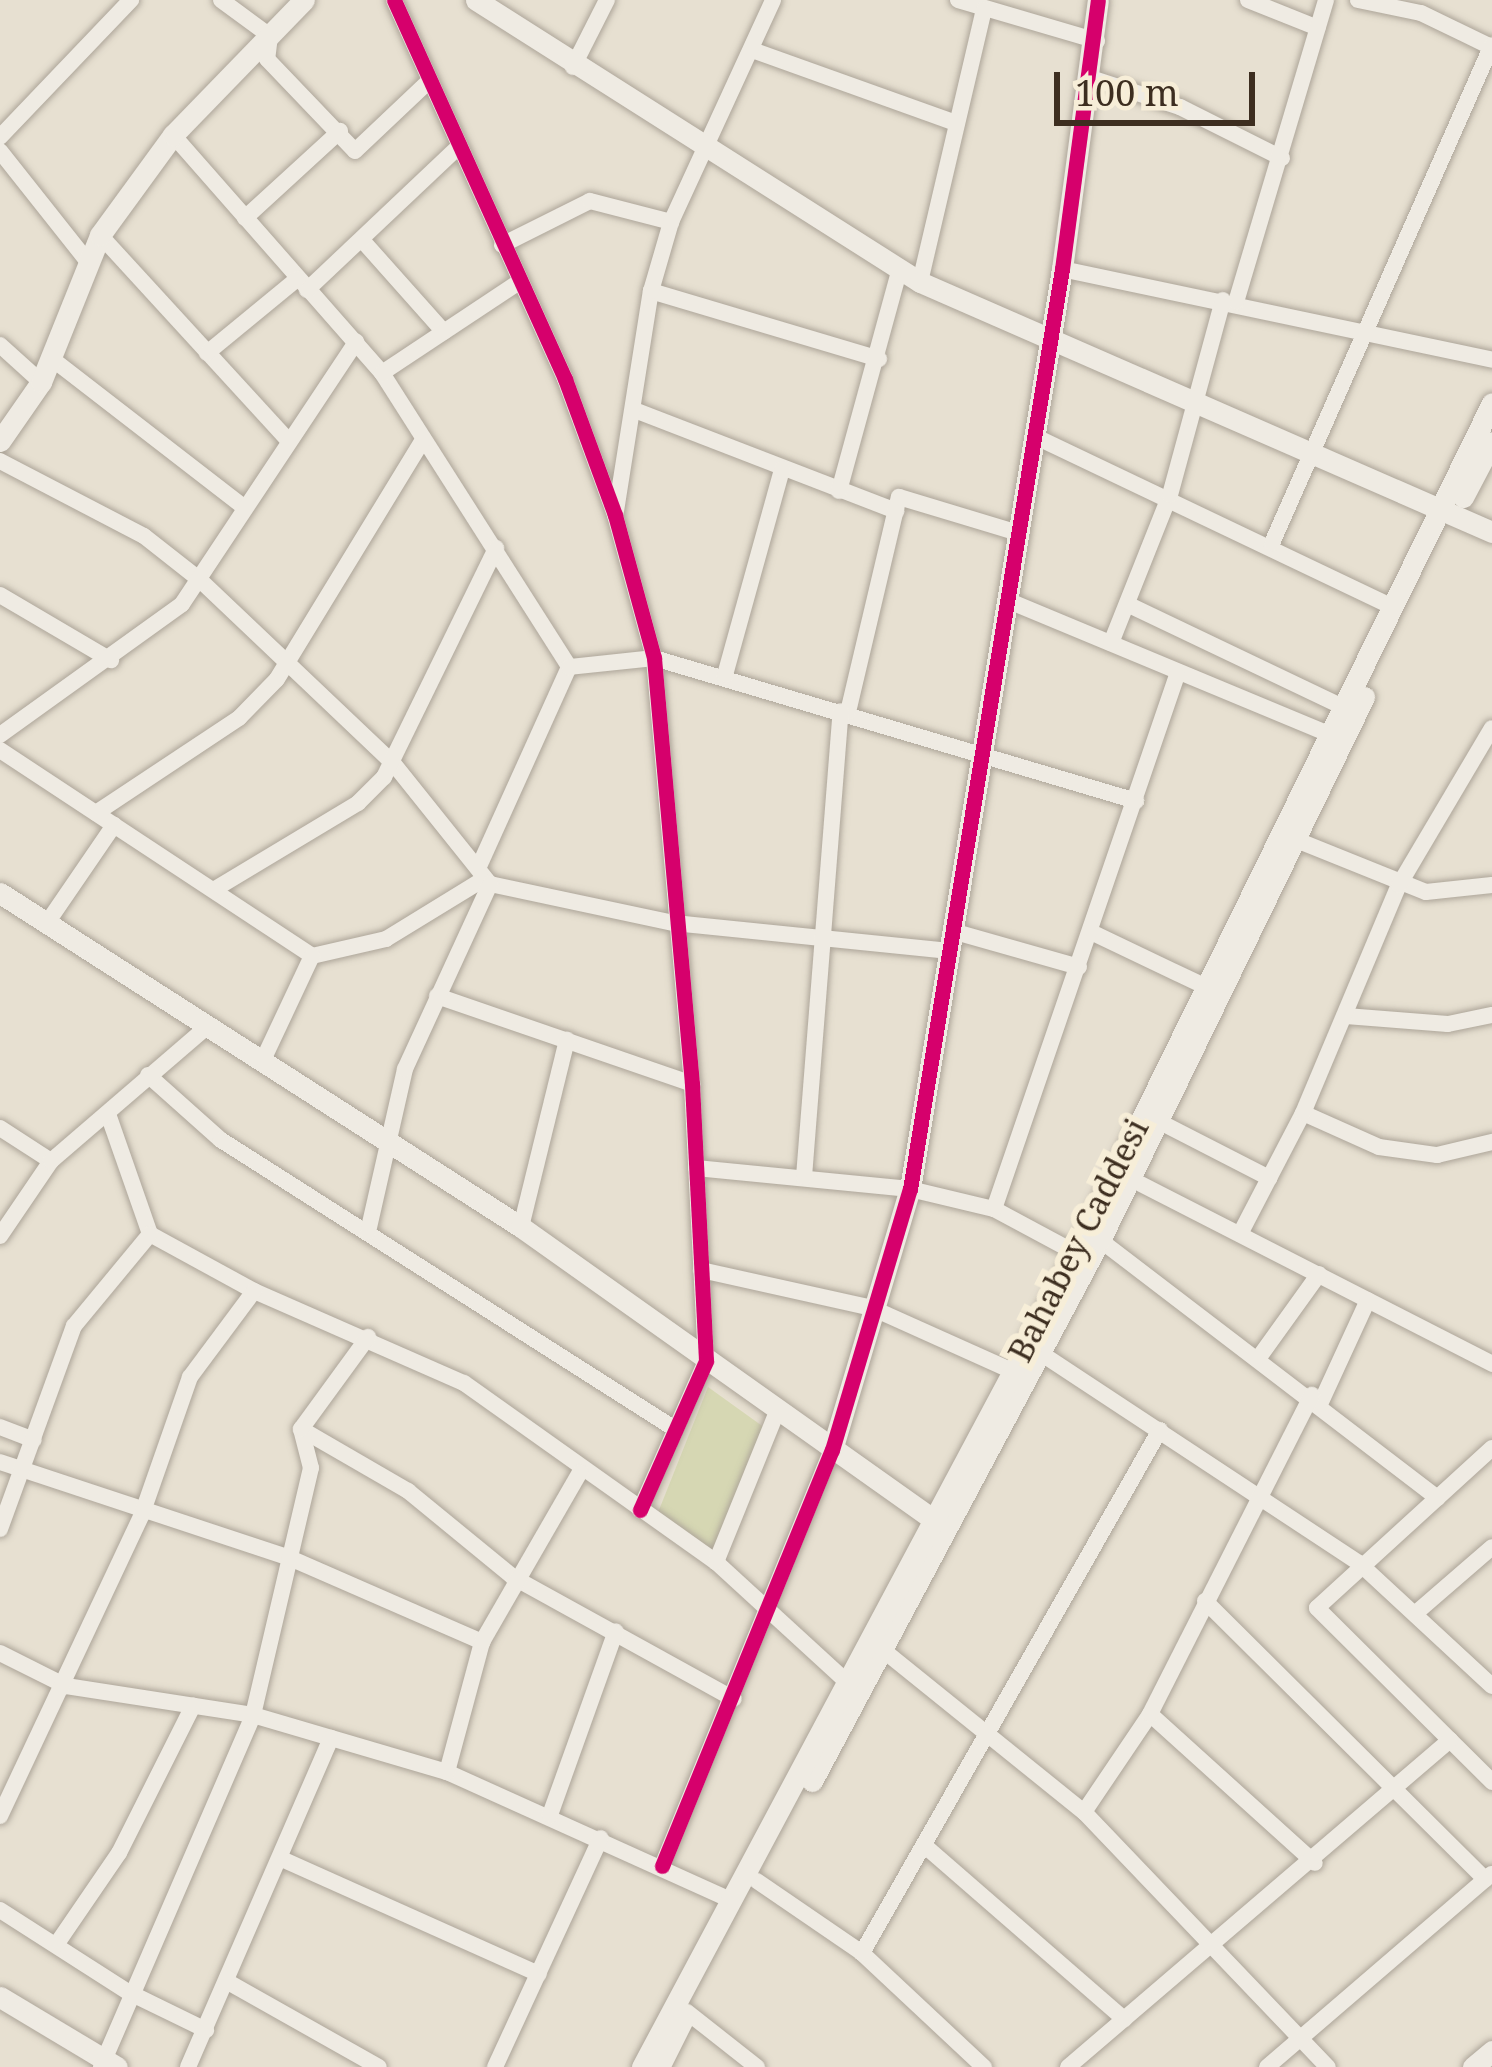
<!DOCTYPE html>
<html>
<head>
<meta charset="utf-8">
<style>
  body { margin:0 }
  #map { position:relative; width:1492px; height:2067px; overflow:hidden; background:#e7e0d1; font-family:"Noto Serif",serif }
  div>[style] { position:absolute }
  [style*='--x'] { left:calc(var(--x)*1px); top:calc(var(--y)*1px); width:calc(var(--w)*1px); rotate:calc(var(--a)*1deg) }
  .green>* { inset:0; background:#d6d7b3 }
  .roads { filter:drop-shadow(0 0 3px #ada599) drop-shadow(0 0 3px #ada599) }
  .minor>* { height:16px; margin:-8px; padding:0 8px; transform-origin:8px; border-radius:8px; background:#efebe3 }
  .tertiary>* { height:21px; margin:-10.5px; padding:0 10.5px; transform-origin:10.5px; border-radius:10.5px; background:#efebe3 }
  .cycleway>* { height:15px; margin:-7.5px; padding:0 7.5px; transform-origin:7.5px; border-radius:7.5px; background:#d6006c }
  span { translate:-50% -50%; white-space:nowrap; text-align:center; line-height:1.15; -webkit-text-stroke:12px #f7eed8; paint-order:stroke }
  .street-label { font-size:33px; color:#3d2e20 }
  .scale { position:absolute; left:1054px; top:72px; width:201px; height:54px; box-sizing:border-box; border:6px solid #3d2e20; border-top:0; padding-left:15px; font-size:36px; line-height:42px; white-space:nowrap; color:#3d2e20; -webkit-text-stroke:9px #f7eed8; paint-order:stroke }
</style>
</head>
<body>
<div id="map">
  <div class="green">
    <div style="clip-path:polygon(708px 1387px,765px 1428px,713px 1554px,657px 1515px)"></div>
  </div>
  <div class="roads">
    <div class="minor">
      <div style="--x:221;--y:0;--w:61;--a:36.3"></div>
      <div style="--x:270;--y:36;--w:23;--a:97"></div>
      <div style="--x:267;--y:59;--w:127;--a:46.3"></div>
      <div style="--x:355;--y:151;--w:100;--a:-43.4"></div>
      <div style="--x:394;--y:0;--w:416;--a:65.7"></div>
      <div style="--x:565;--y:379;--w:145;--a:69.8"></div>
      <div style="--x:615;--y:515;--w:148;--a:74.7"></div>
      <div style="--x:654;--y:658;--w:428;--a:84.9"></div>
      <div style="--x:692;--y:1084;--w:277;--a:87.1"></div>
      <div style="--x:706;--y:1361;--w:163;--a:113.9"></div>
      <div style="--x:958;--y:0;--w:145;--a:16.4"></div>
      <div style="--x:1248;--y:0;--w:75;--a:21.8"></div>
      <div style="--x:1358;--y:0;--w:64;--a:11.7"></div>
      <div style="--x:1421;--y:13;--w:78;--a:25.9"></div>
      <div style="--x:752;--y:50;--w:217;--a:19.7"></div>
      <div style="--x:573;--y:67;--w:75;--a:-63.1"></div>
      <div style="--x:1088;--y:77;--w:97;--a:18.1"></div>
      <div style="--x:1180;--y:107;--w:114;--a:26.6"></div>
      <div style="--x:173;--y:135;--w:317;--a:48.7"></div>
      <div style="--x:382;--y:373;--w:348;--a:57.5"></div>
      <div style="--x:569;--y:667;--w:216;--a:114.3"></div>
      <div style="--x:0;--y:137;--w:190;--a:-46.3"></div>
      <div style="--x:0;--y:151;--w:142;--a:51.6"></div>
      <div style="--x:245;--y:218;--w:129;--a:-42.5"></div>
      <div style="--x:100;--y:235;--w:278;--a:47.5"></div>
      <div style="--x:362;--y:240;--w:123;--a:48.3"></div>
      <div style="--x:502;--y:245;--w:98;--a:-26.6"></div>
      <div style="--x:590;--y:201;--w:84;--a:14.5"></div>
      <div style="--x:1062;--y:269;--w:440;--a:11.9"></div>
      <div style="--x:920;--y:282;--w:280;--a:-76.8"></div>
      <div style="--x:307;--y:290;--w:208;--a:-43.4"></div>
      <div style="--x:651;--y:291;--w:238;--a:16.6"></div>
      <div style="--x:1236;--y:302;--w:315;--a:-73.4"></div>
      <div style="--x:0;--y:345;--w:55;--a:42.1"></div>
      <div style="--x:207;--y:353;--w:117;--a:-39.4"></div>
      <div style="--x:51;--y:358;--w:244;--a:37.7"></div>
      <div style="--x:382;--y:373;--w:161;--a:-33.6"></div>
      <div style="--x:637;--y:411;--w:278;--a:21.1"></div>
      <div style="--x:1034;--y:436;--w:398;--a:25.5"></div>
      <div style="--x:0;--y:461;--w:162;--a:27.5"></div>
      <div style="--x:144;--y:536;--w:71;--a:38.2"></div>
      <div style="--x:200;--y:580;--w:266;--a:43.5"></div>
      <div style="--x:393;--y:763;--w:155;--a:51.3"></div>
      <div style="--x:490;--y:884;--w:188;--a:12"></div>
      <div style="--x:674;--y:923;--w:277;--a:5.8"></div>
      <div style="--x:839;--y:491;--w:228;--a:-74.7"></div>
      <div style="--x:616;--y:511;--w:223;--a:-81"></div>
      <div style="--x:651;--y:291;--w:72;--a:-73.8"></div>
      <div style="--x:671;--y:222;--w:244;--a:-65.3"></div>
      <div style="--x:1272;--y:543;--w:544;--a:-66.17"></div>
      <div style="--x:0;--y:595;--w:129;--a:30.4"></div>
      <div style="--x:1009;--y:601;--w:346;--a:22.6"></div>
      <div style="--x:1127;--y:604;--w:239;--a:25.5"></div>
      <div style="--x:1111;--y:643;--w:159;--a:-68.3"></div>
      <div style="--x:1170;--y:495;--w:202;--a:-74.8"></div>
      <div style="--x:569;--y:667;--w:85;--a:-6"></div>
      <div style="--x:654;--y:658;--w:503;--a:16.52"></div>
      <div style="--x:725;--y:675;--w:214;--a:-74.5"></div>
      <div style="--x:848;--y:712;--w:221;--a:-76.7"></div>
      <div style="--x:899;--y:497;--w:124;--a:16.8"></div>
      <div style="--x:0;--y:735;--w:224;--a:-35.7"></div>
      <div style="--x:182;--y:604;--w:315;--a:-56.4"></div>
      <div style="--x:0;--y:750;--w:374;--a:33.4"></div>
      <div style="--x:312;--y:956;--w:76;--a:-12.9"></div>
      <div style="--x:386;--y:939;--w:115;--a:-31.5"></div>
      <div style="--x:96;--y:813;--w:172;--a:-33.6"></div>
      <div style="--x:239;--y:718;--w:54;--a:-45.7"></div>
      <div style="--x:277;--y:679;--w:280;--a:-58.6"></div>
      <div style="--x:1294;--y:839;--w:142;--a:21.9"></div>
      <div style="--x:1426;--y:892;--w:66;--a:-6.1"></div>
      <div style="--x:215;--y:889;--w:167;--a:-31"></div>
      <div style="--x:358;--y:803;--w:37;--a:-45"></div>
      <div style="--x:384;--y:777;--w:255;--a:-63.9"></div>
      <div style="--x:47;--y:923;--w:119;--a:-55.6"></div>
      <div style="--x:952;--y:931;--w:132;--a:15.8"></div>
      <div style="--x:1091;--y:932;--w:125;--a:25.5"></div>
      <div style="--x:437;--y:996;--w:270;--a:19"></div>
      <div style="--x:1346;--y:1016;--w:102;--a:4.5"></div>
      <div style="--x:1448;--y:1024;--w:45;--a:-11.6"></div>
      <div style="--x:263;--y:1060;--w:115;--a:-64.8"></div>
      <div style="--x:148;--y:1075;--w:98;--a:41.7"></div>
      <div style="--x:221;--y:1140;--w:538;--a:32.48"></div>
      <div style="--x:1303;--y:1113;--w:83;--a:24.1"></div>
      <div style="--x:1379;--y:1147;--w:59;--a:7.9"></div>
      <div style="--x:1437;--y:1155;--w:57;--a:-13.3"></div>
      <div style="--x:108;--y:1114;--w:127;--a:70.7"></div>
      <div style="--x:150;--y:1234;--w:119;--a:28.7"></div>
      <div style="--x:254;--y:1291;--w:229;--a:23.7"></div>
      <div style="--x:464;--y:1383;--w:309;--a:35.4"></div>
      <div style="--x:716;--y:1562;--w:179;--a:42.5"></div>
      <div style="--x:1160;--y:1122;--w:123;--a:27.2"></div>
      <div style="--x:0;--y:1128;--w:61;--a:32.9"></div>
      <div style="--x:696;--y:1168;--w:215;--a:5.6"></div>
      <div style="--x:910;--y:1189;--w:86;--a:13.4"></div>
      <div style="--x:994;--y:1209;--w:93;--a:28.2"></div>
      <div style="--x:804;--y:1177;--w:467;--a:-85.5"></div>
      <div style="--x:1131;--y:1179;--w:406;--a:27.1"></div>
      <div style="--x:994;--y:1209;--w:564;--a:-71.08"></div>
      <div style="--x:521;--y:1227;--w:193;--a:-76.2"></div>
      <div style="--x:368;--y:1232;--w:167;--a:-77.2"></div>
      <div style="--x:405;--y:1069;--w:204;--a:-65.3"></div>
      <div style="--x:1240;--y:1234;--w:136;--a:-62.5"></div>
      <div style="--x:1303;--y:1113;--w:247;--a:-67.2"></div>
      <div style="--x:1399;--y:885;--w:182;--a:-59.4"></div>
      <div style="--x:0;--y:1236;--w:91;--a:-55.8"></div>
      <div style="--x:51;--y:1161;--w:207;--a:-40.7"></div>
      <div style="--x:1100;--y:1240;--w:425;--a:37.4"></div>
      <div style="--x:701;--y:1270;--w:175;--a:12.5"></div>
      <div style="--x:872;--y:1308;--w:154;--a:24.2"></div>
      <div style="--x:1039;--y:1352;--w:383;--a:33.4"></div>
      <div style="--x:1359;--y:1563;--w:181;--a:42.8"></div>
      <div style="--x:1260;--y:1356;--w:101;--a:-54.3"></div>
      <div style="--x:1321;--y:1402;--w:112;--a:-65.3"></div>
      <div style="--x:0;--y:1427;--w:36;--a:21"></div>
      <div style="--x:301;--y:1429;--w:124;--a:30.1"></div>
      <div style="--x:408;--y:1491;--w:136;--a:39.3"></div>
      <div style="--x:513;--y:1577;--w:252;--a:28.9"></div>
      <div style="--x:1492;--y:1448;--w:237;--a:137.6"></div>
      <div style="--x:1317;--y:1608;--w:247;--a:44.8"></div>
      <div style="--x:0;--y:1462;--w:305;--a:18.3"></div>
      <div style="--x:290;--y:1558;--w:210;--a:23.6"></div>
      <div style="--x:0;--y:1529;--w:216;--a:-70"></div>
      <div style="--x:74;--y:1326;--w:119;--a:-50.4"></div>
      <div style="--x:716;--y:1562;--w:160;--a:-67.9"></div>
      <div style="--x:1205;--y:1601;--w:395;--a:44.8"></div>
      <div style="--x:1417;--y:1612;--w:99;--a:-40.9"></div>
      <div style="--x:883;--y:1650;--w:258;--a:38.9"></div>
      <div style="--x:1084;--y:1812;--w:353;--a:46.3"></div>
      <div style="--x:0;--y:1653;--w:74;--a:26.6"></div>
      <div style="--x:66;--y:1686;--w:189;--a:8.8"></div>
      <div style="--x:253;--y:1715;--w:202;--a:16.4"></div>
      <div style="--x:447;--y:1772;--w:311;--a:24.3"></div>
      <div style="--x:1150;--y:1714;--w:222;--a:42.1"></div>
      <div style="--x:447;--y:1772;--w:135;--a:-74.9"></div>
      <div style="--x:482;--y:1642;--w:196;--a:-60"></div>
      <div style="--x:1084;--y:1812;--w:118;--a:-56"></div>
      <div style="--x:1150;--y:1714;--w:358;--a:-63.1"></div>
      <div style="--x:550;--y:1815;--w:195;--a:-70.3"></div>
      <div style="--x:0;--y:1816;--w:334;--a:-64.8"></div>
      <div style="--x:142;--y:1514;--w:145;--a:-70.7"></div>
      <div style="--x:190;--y:1377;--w:107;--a:-53.3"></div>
      <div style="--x:925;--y:1846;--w:264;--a:41"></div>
      <div style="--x:284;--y:1860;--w:279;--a:24.1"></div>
      <div style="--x:662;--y:1866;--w:449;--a:-67.8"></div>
      <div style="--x:757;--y:1881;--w:127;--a:34.4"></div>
      <div style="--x:862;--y:1953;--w:167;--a:43.1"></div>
      <div style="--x:0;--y:1910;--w:152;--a:32.6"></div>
      <div style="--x:128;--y:1992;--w:87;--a:26"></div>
      <div style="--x:56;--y:1945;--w:112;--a:-55.6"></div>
      <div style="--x:119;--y:1853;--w:165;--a:-63.3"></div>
      <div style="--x:862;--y:1953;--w:602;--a:-60.33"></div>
      <div style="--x:228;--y:1982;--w:173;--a:29.4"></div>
      <div style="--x:687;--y:2012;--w:89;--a:38.2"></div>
      <div style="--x:101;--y:2067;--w:383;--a:-66.6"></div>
      <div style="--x:253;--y:1715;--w:254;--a:-76.8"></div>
      <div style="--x:311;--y:1468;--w:40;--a:-104.4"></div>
      <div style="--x:301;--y:1429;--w:114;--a:-53.9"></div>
      <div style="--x:188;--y:2067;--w:359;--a:-66.5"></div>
      <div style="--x:495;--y:2067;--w:252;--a:-65.2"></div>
      <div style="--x:1068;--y:2067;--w:503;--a:-40.56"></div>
      <div style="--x:1267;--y:2067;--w:296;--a:-40.7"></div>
    </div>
    <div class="tertiary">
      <div style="--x:476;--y:0;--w:526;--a:32.42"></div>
      <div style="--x:920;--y:282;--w:624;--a:23.61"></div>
      <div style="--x:0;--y:441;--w:72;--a:-55.2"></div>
      <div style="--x:41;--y:382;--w:158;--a:-68.1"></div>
      <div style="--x:100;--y:235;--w:124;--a:-53.9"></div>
      <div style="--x:173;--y:135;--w:188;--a:-45.9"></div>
      <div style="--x:1463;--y:497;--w:62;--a:-62.2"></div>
      <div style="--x:0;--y:893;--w:619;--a:32.66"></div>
      <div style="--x:521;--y:1227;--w:506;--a:35.35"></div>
      <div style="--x:832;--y:1450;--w:272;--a:-73.4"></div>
      <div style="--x:910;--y:1189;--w:932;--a:-80.62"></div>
      <div style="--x:1062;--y:269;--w:271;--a:-82.4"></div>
      <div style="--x:812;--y:1781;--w:613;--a:-61.97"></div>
      <div style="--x:1100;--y:1240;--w:604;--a:-64.07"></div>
      <div style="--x:0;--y:1997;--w:136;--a:30.9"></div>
      <div style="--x:642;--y:2067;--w:922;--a:-61.93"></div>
      <div style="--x:1076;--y:1253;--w:946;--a:-63.92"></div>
      <div style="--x:659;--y:2067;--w:54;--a:-63.4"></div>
      <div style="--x:1473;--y:2067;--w:25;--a:-40"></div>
    </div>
  </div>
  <div class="cycleway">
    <div style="--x:394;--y:0;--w:416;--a:65.7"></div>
    <div style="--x:565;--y:379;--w:145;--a:69.8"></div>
    <div style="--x:615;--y:515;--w:148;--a:74.7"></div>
    <div style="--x:654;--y:658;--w:428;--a:84.9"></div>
    <div style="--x:692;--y:1084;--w:277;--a:87.1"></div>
    <div style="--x:706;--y:1361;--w:163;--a:113.9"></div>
    <div style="--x:662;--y:1866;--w:449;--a:-67.8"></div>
    <div style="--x:832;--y:1450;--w:272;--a:-73.4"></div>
    <div style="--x:910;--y:1189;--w:932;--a:-80.62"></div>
    <div style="--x:1062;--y:269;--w:271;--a:-82.4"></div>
  </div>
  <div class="street-label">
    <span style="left:1078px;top:1240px;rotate:-63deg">Bahabey Caddesi</span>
  </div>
  <div class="scale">100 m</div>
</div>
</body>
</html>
